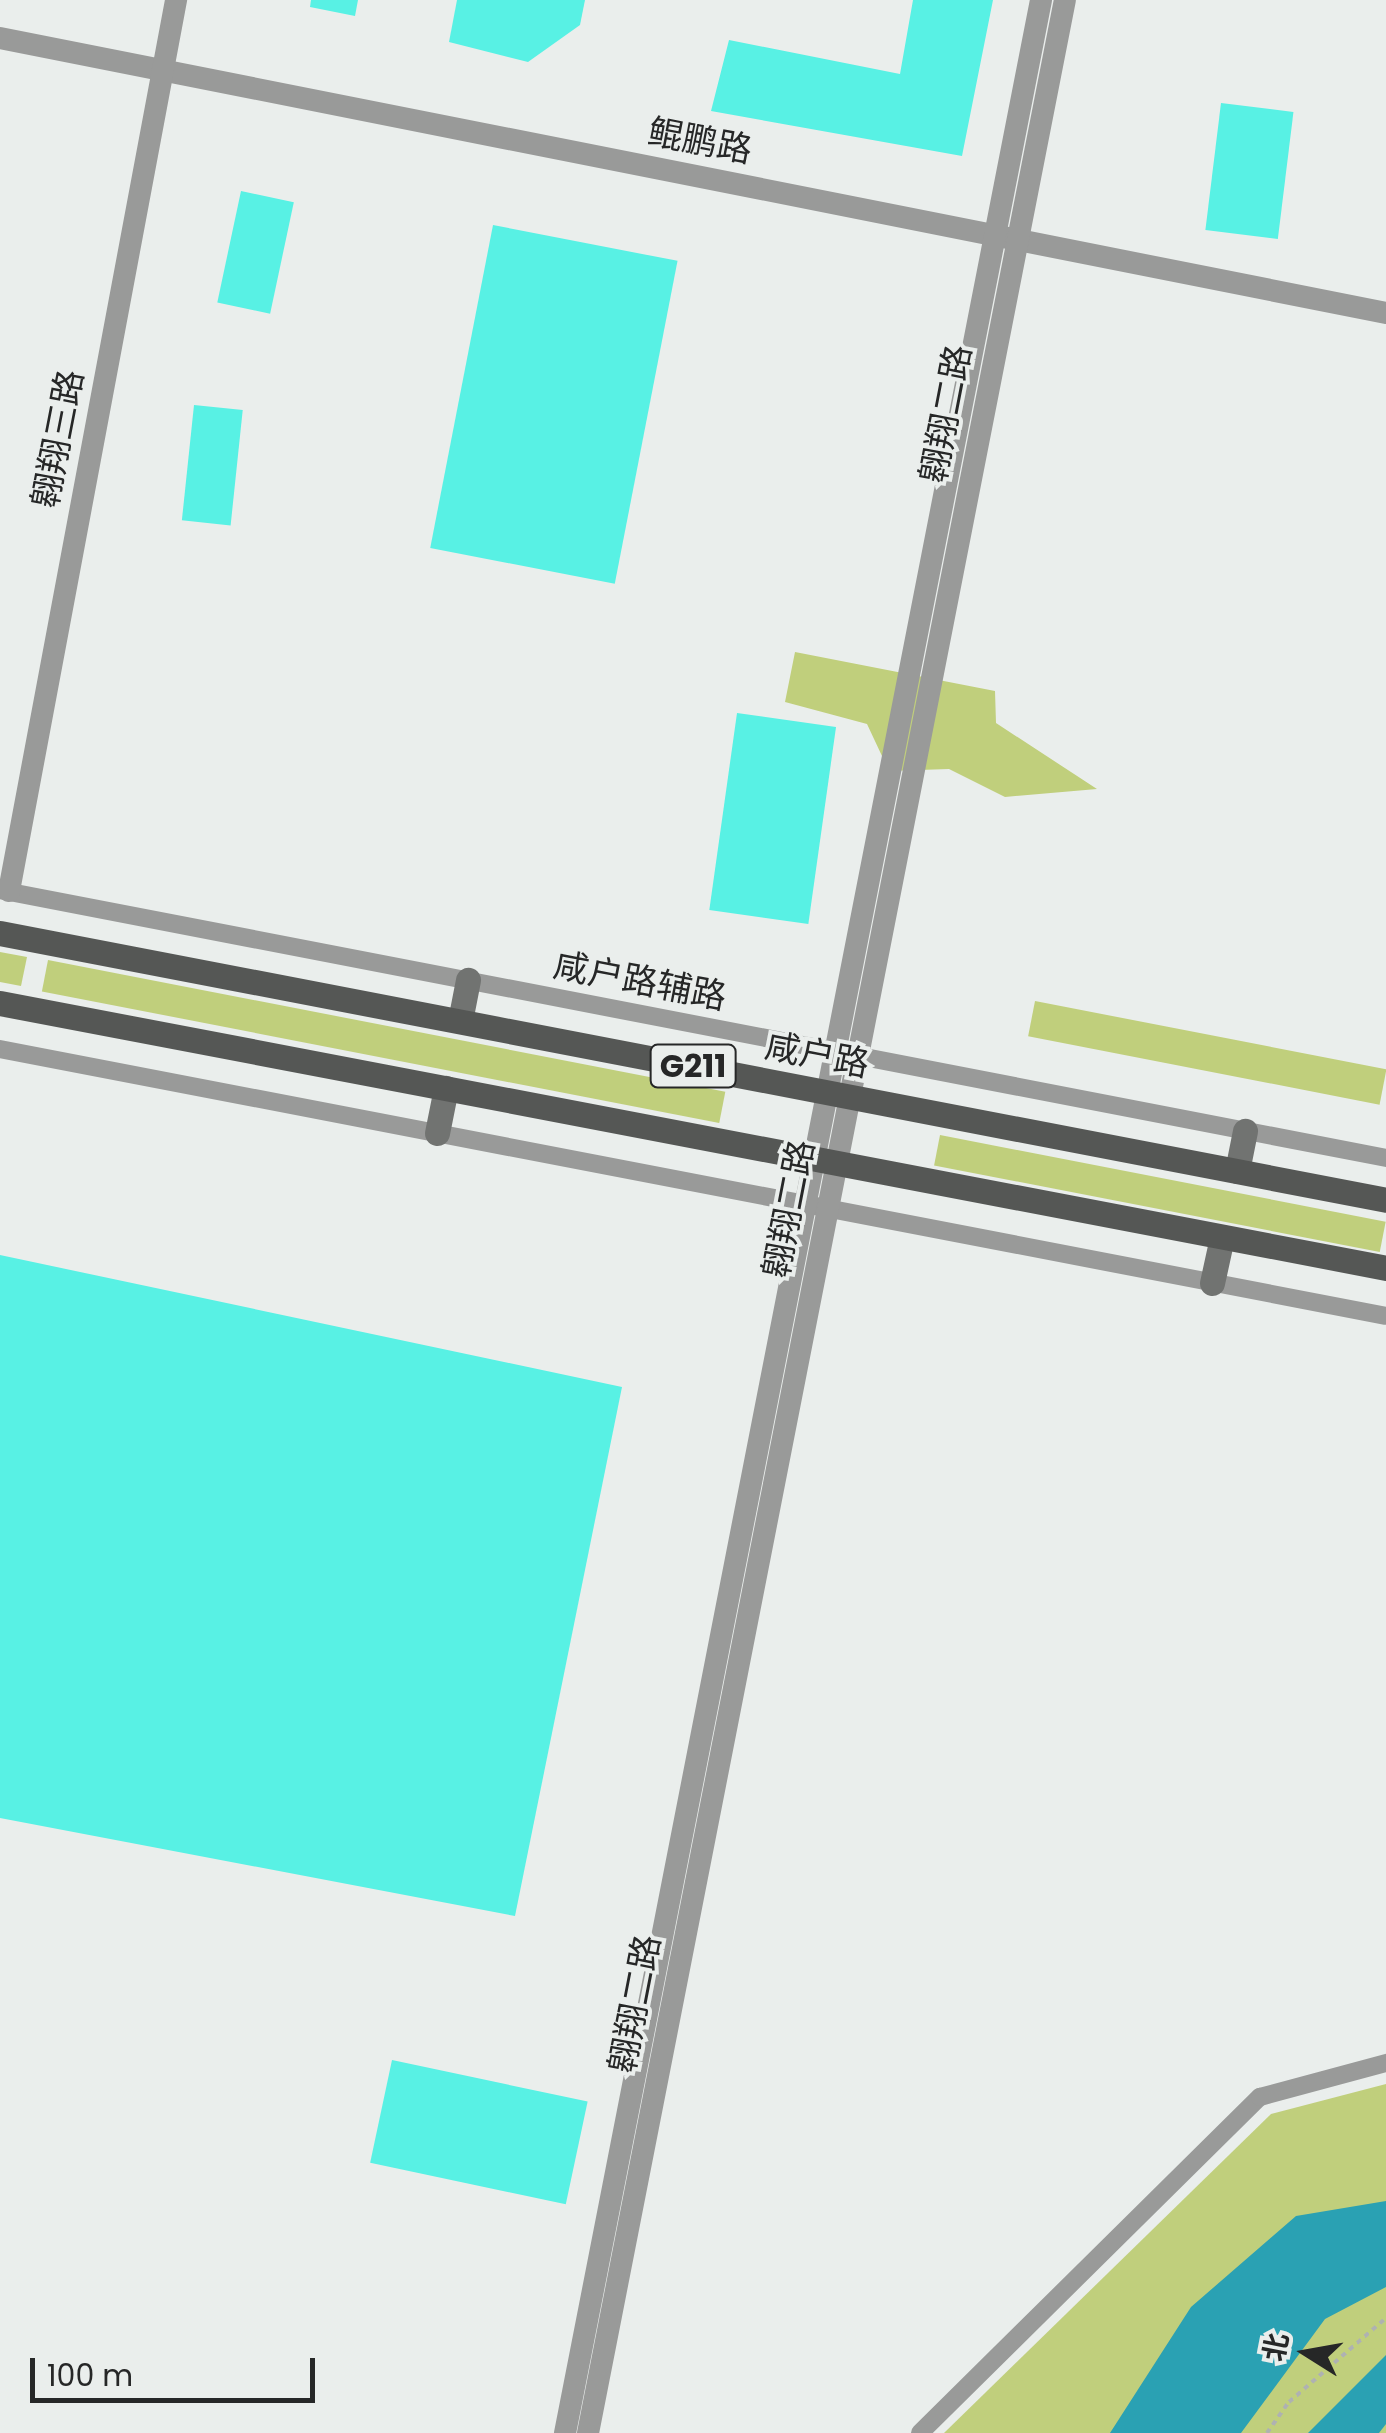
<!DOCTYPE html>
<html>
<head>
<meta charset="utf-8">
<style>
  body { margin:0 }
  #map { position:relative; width:1386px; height:2433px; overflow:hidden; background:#eaeeec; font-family:Poppins,"Noto Sans SC",sans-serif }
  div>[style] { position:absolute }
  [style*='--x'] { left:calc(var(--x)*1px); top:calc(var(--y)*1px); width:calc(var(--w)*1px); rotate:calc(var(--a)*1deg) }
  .green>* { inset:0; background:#c0cf7c; transform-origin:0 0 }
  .water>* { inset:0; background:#2aa1b3 }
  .building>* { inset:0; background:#58f1e4; transform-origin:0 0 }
  .path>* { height:4px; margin-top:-2px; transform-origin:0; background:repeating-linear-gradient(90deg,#afb2b1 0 5px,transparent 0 10px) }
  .minor>* { height:18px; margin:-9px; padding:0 9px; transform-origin:9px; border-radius:9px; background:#999a99 }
  .tertiary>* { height:22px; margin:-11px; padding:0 11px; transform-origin:11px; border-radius:11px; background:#999a99 }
  .secondary>* { height:25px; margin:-12.5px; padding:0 12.5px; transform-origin:12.5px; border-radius:12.5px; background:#717371 }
  .primary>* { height:25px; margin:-12.5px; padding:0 12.5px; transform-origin:12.5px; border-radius:12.5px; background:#555755 }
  span { translate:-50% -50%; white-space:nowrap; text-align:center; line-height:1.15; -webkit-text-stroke:8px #eaeeec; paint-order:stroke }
  .shield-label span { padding:2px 8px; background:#eaeeec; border:2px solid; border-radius:8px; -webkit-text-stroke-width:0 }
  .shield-label { font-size:32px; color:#262727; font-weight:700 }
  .street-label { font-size:35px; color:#262727 }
  .north { position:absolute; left:1256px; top:2303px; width:100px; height:100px; -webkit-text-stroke:8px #eaeeec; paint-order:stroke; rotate:281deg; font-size:28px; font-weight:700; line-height:40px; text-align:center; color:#262727 }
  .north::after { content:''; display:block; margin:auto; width:35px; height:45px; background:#262727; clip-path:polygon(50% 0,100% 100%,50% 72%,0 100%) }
  .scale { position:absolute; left:30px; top:2358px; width:285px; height:45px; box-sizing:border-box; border:5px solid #262727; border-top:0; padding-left:12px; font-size:30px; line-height:35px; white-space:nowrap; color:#262727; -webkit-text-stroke:8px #eaeeec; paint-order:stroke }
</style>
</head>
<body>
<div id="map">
  <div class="green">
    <div style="clip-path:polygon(795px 652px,995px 691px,996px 723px,1097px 789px,1005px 797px,949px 769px,889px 771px,867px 724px,785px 702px)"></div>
    <div style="clip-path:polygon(0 952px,27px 957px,21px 986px,0 982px)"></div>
    <div style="left:48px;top:960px;width:690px;height:32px;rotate:11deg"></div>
    <div style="left:1035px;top:1001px;width:358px;height:36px;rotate:11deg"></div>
    <div style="left:940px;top:1135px;width:454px;height:31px;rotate:11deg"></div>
    <div style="clip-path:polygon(1386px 2084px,1386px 2433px,944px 2433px,1271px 2114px)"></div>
  </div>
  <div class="water">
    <div style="clip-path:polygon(1386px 2201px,1386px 2287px,1325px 2319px,1241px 2433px,1110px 2433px,1191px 2307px,1296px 2216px)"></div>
    <div style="clip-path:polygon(1386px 2355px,1386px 2424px,1379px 2433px,1308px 2433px)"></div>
  </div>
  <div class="building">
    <div style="clip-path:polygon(311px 0,358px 0,355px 16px,310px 7px)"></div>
    <div style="clip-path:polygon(457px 0,585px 0,580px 25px,528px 62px,449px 42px)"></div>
    <div style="clip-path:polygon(913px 0,993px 0,962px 156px,711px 111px,729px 40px,900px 74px)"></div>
    <div style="left:1221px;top:103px;width:73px;height:128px;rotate:7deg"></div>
    <div style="left:241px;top:191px;width:54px;height:114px;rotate:12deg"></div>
    <div style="left:493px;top:225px;width:188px;height:329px;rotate:11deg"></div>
    <div style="left:194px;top:405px;width:49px;height:116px;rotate:6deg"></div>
    <div style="left:737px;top:713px;width:100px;height:199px;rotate:8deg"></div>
    <div style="clip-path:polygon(0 1255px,622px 1387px,515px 1916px,0 1818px)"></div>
    <div style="left:392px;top:2060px;width:200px;height:105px;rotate:12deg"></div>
  </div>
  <div class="path">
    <div style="--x:1267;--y:2433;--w:38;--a:-55"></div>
    <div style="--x:1289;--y:2402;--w:128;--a:-40.9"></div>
  </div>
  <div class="minor">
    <div style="--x:0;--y:890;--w:1412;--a:10.94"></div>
    <div style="--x:0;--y:1049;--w:1411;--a:10.9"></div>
    <div style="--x:920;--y:2433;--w:478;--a:-44.7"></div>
    <div style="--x:1260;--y:2097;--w:131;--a:-15.1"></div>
  </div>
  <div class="tertiary">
    <div style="--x:0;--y:38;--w:1413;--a:11.22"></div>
    <div style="--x:9;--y:891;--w:907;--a:-79.38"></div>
    <div style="--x:565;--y:2433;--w:2479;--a:-78.93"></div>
    <div style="--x:588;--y:2433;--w:2479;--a:-78.91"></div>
  </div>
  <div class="secondary">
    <div style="--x:460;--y:1021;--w:42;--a:-79"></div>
    <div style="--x:437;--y:1133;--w:46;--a:-78.7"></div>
    <div style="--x:1237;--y:1171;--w:41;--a:-78.7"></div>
    <div style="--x:1212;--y:1283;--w:47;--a:-77.7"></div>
  </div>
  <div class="primary">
    <div style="--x:0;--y:933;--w:1411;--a:10.9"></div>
    <div style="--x:0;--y:1003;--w:1411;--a:10.82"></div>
  </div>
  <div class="shield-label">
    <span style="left:693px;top:1066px">G211</span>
  </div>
  <div class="street-label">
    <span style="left:700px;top:141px;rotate:11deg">鲲鹏路</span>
    <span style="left:946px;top:414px;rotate:-79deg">翱翔二路</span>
    <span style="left:58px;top:439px;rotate:-79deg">翱翔三路</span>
    <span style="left:640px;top:981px;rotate:11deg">咸户路辅路</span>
    <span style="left:817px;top:1055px;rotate:11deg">咸户路</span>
    <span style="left:789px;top:1209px;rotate:-79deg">翱翔二路</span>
    <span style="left:635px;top:2004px;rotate:-79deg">翱翔二路</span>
  </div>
  <div class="north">北</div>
  <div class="scale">100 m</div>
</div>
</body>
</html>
